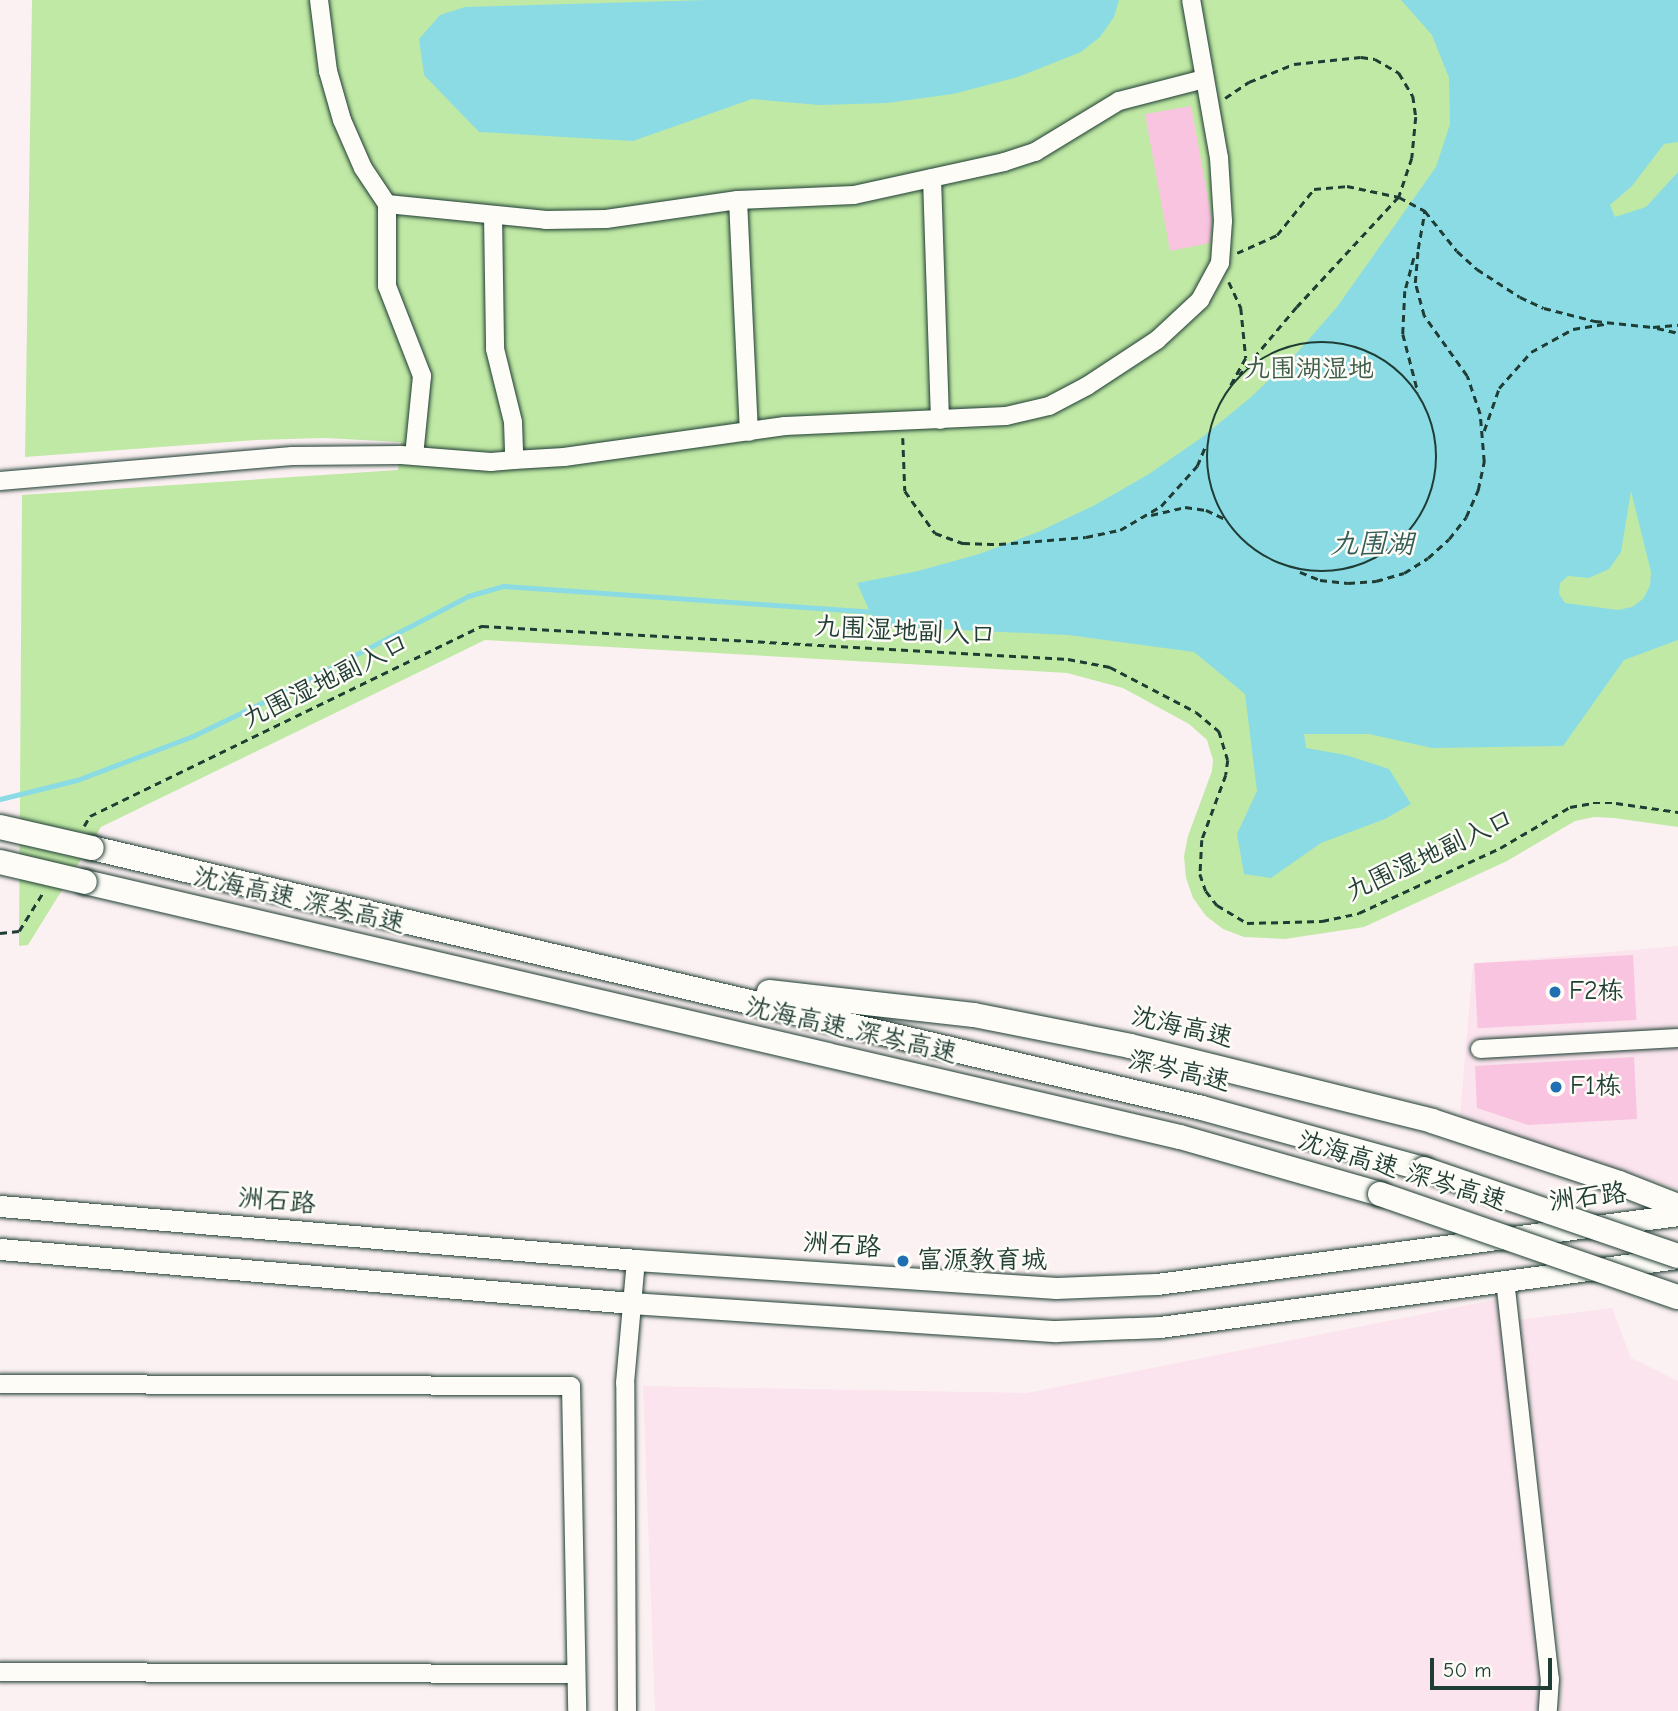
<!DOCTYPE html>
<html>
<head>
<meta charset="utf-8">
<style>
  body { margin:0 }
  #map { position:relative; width:1678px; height:1711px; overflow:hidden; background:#fcf1f2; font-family:"Comic Neue","LXGW WenKai TC",sans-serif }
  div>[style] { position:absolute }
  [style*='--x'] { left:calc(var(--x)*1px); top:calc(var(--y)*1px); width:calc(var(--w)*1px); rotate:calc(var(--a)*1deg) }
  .built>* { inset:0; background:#fbe4ed }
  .green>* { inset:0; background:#c0e9a5 }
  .water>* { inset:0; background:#8bdbe5 }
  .stream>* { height:5px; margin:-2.5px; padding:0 2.5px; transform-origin:2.5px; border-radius:2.5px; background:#8bdbe5 }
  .building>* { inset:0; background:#f9c4e0; transform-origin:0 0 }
  .path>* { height:2.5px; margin-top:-1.25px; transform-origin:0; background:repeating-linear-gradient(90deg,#1f3d34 0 7px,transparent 0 12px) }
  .path>.ring { margin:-1.25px; padding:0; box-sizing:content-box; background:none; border:2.5px solid #1f3d34; border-radius:50% }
  .roads { filter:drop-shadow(0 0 2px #1f3d34) drop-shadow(0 0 2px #1f3d34) }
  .minor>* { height:18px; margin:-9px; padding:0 9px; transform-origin:9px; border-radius:9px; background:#fdfcf7 }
  .major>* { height:21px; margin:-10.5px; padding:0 10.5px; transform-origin:10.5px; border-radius:10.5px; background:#fdfcf7 }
  .highway>* { height:24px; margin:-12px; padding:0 12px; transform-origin:12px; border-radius:12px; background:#fdfcf7 }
  .bridges { filter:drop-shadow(0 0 2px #1f3d34) drop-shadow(0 0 2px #1f3d34) }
  .highway-bridge>* { height:24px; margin:-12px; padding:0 12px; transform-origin:12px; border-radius:12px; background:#fdfcf7 }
  .dots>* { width:19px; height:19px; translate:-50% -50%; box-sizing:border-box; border:4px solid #fdfcf7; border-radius:50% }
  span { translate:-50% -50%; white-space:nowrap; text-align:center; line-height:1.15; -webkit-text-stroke:5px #fdfcf7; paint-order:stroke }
  .park-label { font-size:26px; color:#3f5f4b }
  .street-label { font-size:26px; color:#1f3d34 }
  .poi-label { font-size:26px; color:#1f3d34 }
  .left { translate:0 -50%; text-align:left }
  .water-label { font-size:28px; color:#355d57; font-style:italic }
  .scale { position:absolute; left:1430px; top:1658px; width:122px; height:32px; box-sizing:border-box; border:4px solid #1f3d34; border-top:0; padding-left:9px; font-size:21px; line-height:24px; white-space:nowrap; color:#1f3d34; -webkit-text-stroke:5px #fdfcf7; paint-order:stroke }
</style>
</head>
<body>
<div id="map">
  <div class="built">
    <div style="clip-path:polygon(1678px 946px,1678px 1189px,1460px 1117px,1473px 964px)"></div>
    <div style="clip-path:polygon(1498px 1299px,1540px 1680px,1538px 1711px,655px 1711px,643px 1386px,1027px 1393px)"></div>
    <div style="clip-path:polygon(1612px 1308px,1631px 1358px,1678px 1381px,1678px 1711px,1560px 1711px,1562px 1677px,1518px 1320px)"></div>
  </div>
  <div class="green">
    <div style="clip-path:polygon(32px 0,1678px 0,1678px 827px,1614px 818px,1594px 817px,1575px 821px,1507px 861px,1364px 927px,1285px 939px,1244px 937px,1223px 929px,1206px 916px,1193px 898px,1186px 878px,1184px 856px,1188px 836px,1212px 771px,1213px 760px,1207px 740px,1189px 724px,1123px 688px,1067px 673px,485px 640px,101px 827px,28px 945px,19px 946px,22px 495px,398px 470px,401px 442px,324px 438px,256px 440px,25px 457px)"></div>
  </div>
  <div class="water">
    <div style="clip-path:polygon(707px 0,1119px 0,1114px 17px,1100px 37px,1081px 52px,1018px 77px,953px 94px,887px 103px,819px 105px,752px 99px,633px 141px,479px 132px,424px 75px,419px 39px,440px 15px,465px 7px)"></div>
    <div style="clip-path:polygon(evenodd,1401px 0,1678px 0,1678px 142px,1664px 144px,1632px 186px,1610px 205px,1615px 217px,1646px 207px,1678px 172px,1678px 640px,1624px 660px,1563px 746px,1432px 748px,1369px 734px,1304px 734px,1306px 748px,1346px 755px,1389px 769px,1411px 804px,1385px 819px,1321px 843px,1271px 878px,1244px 874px,1237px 834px,1257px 791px,1245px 694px,1194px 652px,1068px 635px,876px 626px,857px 583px,918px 571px,979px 554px,1038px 532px,1095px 505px,1149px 474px,1201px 438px,1250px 398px,1295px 355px,1337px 307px,1436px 167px,1450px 124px,1449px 78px,1432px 35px,1401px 0,1631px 491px,1651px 572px,1650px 586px,1643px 599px,1632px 607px,1618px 610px,1565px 603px,1559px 594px,1560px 583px,1568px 576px,1589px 578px,1609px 569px,1621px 552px,1631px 491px)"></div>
  </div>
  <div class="stream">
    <div style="--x:0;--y:799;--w:79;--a:-13.9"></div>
    <div style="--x:77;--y:780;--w:124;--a:-20.8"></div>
    <div style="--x:193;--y:736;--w:97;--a:-25.8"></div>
    <div style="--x:280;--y:694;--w:212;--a:-27.5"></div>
    <div style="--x:468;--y:596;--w:37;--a:-16"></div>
    <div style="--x:504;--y:586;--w:372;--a:4"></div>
  </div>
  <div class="building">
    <div style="clip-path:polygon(1191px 106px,1212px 220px,1210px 243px,1170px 251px,1145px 114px)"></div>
    <div style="left:1633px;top:955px;width:65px;height:159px;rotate:87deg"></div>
    <div style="clip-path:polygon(1634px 1057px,1637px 1119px,1528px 1125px,1477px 1108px,1475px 1066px)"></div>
  </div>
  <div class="path">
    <div style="--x:1225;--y:98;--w:29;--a:-34"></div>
    <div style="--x:1249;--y:82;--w:48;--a:-21.8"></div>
    <div style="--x:1294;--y:64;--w:67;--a:-6"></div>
    <div style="--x:1361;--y:57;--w:14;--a:8"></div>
    <div style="--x:1375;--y:59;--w:28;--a:30"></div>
    <div style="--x:1399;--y:73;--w:27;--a:59"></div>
    <div style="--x:1413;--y:96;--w:21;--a:82"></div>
    <div style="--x:1416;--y:117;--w:41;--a:95.6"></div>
    <div style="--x:1412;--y:158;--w:41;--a:108.4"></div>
    <div style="--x:1399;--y:197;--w:150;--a:132.8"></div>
    <div style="--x:1297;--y:307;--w:89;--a:130"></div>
    <div style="--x:1418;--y:249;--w:39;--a:-80"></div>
    <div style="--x:1237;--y:253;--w:44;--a:-24.2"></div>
    <div style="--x:1277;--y:235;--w:59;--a:-51.2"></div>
    <div style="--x:1314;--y:189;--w:33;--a:-5"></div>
    <div style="--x:1347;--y:186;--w:53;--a:11.9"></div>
    <div style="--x:1399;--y:197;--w:30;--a:28"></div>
    <div style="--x:1425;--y:211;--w:51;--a:51.3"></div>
    <div style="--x:1457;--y:251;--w:27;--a:42"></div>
    <div style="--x:1477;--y:269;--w:51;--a:33.1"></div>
    <div style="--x:1520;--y:297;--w:26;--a:25"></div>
    <div style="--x:1544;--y:308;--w:53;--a:14.3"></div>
    <div style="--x:1595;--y:321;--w:58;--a:5.9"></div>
    <div style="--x:1653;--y:327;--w:25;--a:-5"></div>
    <div style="--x:1414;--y:258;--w:34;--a:105"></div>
    <div style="--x:1405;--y:291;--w:43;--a:92.7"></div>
    <div style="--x:1403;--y:334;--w:60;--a:75.5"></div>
    <div style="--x:1229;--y:282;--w:29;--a:65"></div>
    <div style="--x:1241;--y:308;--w:50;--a:84.3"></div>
    <div style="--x:1246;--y:358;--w:31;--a:119"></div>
    <div style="--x:1657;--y:328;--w:22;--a:13"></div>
    <div class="ring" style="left:1207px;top:342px;width:227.5px;height:227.5px"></div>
    <div style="--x:1484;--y:431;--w:46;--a:-70.8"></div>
    <div style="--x:1499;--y:388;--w:48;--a:-48.4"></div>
    <div style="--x:1531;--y:352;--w:48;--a:-28.7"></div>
    <div style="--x:1573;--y:329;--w:33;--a:-9"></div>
    <div style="--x:903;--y:438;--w:53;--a:87.8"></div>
    <div style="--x:905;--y:491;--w:52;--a:54.5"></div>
    <div style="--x:935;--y:533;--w:30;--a:20"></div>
    <div style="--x:963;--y:543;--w:36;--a:2"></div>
    <div style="--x:999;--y:544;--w:87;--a:-4.6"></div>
    <div style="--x:1086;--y:537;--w:35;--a:-12"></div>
    <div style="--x:1120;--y:530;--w:48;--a:-30.3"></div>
    <div style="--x:1161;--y:506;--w:54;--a:-48"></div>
    <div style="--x:1197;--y:466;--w:23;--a:-67"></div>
    <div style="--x:1151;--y:515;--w:35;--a:-13"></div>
    <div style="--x:1185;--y:507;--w:21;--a:8"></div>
    <div style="--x:1206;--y:510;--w:21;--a:25"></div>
    <div style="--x:1300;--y:572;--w:22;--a:22"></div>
    <div style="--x:1320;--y:580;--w:28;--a:6"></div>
    <div style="--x:1348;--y:583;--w:28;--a:-4"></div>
    <div style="--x:1376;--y:581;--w:29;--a:-16"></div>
    <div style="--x:1404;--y:573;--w:28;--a:-32"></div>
    <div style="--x:1428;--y:558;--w:28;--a:-42"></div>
    <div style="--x:1449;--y:539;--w:28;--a:-52"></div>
    <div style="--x:1466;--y:517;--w:30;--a:-66"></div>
    <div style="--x:1478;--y:490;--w:29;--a:-78"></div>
    <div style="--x:1484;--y:462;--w:48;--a:-94.8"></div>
    <div style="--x:1480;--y:414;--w:40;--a:-108.9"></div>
    <div style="--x:1467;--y:376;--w:74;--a:-125.6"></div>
    <div style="--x:1424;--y:316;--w:34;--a:-105"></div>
    <div style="--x:1415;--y:283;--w:34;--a:-85"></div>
    <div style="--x:84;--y:826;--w:12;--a:-59"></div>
    <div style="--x:90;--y:816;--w:436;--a:-25.9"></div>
    <div style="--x:482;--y:626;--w:587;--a:3.22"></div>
    <div style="--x:1068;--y:659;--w:43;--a:10.8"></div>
    <div style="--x:1110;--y:667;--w:97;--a:27.6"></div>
    <div style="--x:1196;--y:712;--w:30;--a:40"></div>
    <div style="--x:1219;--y:731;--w:30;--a:73"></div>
    <div style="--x:1228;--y:760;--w:15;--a:98"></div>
    <div style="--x:1226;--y:775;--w:69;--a:110.3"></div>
    <div style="--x:1202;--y:840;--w:34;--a:93"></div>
    <div style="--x:1200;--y:874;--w:18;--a:71"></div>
    <div style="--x:1206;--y:891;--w:18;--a:52"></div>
    <div style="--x:1217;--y:905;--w:35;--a:31"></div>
    <div style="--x:1247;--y:923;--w:75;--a:-1.5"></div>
    <div style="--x:1322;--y:921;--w:38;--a:-12"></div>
    <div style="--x:1359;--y:913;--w:155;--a:-24.7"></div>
    <div style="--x:1500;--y:848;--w:81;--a:-30.4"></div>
    <div style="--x:1570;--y:807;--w:23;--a:-10"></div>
    <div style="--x:1593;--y:803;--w:23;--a:0"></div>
    <div style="--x:1616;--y:803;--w:63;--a:8.3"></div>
    <div style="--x:0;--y:933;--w:19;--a:-6"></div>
    <div style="--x:19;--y:931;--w:44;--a:-58.1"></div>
  </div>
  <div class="roads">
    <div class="minor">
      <div style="--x:319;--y:0;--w:72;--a:82.8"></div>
      <div style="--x:328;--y:71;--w:51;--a:74.1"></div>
      <div style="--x:342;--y:120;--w:52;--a:66.4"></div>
      <div style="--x:363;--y:168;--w:43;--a:56.3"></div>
      <div style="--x:387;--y:204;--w:82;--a:90"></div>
      <div style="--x:387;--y:286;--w:97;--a:68.7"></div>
      <div style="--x:422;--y:376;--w:80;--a:95.7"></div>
      <div style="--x:932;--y:178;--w:242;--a:88.1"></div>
      <div style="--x:738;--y:200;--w:232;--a:87.3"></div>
      <div style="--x:387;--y:204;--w:160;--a:5.7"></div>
      <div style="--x:546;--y:220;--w:60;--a:-1"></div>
      <div style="--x:606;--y:219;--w:133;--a:-8.2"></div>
      <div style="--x:738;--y:200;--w:116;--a:-2.5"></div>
      <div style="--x:854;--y:195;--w:154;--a:-12.4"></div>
      <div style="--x:1004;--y:162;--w:33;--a:-18"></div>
      <div style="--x:1035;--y:152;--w:98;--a:-31.3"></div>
      <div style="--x:1119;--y:101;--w:88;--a:-14.5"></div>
      <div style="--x:493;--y:215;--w:134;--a:89.1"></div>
      <div style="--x:495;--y:349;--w:75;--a:76.1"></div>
      <div style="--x:513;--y:422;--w:38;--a:88"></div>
      <div style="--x:0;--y:481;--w:293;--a:-4.9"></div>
      <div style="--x:292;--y:456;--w:109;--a:-0.5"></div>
      <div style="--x:401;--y:455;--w:90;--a:4.4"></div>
      <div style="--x:491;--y:462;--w:23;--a:-5"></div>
      <div style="--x:514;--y:460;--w:50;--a:-3.4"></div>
      <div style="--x:564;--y:457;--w:223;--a:-8"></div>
      <div style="--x:785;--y:426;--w:221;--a:-2.6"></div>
      <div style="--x:1006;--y:416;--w:44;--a:-13.1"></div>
      <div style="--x:1049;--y:406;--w:43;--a:-27.8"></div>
      <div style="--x:1087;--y:386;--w:84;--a:-33.3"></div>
      <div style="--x:1157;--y:340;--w:59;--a:-42.9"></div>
      <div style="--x:1200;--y:300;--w:42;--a:-61.6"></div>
      <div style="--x:1220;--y:263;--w:42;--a:-85.9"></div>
      <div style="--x:1223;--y:221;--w:63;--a:-93.6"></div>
      <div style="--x:1219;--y:158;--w:160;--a:-100"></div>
      <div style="--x:1480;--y:1049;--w:198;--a:-3.2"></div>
      <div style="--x:1505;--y:1280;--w:402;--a:83.6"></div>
      <div style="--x:1550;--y:1679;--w:32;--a:94"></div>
      <div style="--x:0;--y:1384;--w:571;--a:0.2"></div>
      <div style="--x:571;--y:1386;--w:325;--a:88.9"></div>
      <div style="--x:0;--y:1672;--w:576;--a:0.2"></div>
      <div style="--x:627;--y:1711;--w:328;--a:-90.3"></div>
      <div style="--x:625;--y:1383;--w:123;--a:-84.9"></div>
    </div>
    <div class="major">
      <div style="--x:0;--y:1206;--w:638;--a:4.85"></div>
      <div style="--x:636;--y:1260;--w:421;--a:3.8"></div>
      <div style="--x:1056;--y:1288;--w:101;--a:-2.3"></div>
      <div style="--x:1157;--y:1284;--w:526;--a:-7.54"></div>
      <div style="--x:0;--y:1249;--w:633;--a:4.89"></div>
      <div style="--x:631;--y:1303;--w:426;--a:3.8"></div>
      <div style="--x:1056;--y:1331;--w:104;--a:-2.2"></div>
      <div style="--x:1160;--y:1327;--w:523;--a:-7.59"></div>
    </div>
    <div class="highway">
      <div style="--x:92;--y:848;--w:1140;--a:13.18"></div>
      <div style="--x:1202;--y:1108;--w:230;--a:15.4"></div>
      <div style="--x:85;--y:882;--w:1124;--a:13.11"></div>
      <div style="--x:1180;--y:1137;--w:208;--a:15.9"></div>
      <div style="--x:769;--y:992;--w:206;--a:6.4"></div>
      <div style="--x:974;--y:1015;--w:159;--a:11.2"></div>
      <div style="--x:1130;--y:1046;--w:311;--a:13.9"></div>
      <div style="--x:1432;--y:1121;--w:197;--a:18.3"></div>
      <div style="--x:1619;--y:1183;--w:63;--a:21.3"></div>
    </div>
  </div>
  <div class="bridges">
    <div class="highway-bridge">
      <div style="--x:0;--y:827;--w:94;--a:12.9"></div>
      <div style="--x:0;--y:862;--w:87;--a:13.2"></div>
      <div style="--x:1424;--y:1169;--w:268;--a:18.9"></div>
      <div style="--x:1380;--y:1194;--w:315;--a:19.1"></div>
    </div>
  </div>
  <div class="dots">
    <div style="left:1555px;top:992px;background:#1f6fb2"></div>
    <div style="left:1556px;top:1087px;background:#1f6fb2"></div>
    <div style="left:903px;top:1261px;background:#1f6fb2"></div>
  </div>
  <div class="park-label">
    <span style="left:1309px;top:370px">九围湖湿地</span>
  </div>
  <div class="street-label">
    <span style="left:905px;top:632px;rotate:3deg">九围湿地副入口</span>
    <span style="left:326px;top:682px;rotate:-26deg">九围湿地副入口</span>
    <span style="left:1430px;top:856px;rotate:-25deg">九围湿地副入口</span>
    <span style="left:299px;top:901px;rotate:13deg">沈海高速 深岑高速</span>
    <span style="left:1182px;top:1028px;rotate:13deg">沈海高速</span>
    <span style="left:851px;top:1031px;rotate:13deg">沈海高速 深岑高速</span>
    <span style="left:1179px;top:1072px;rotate:13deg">深岑高速</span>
    <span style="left:1402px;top:1172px;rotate:17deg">沈海高速 深岑高速</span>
    <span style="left:1588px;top:1198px;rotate:-7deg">洲石路</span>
    <span style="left:277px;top:1202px;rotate:5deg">洲石路</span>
    <span style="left:842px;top:1246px;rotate:4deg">洲石路</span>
  </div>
  <div class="poi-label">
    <span class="left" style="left:1569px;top:992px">F2栋</span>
    <span class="left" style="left:1570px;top:1087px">F1栋</span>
    <span class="left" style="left:917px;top:1261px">富源教育城</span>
  </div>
  <div class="water-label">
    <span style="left:1372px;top:544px">九围湖</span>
  </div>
  <div class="scale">50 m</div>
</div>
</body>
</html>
